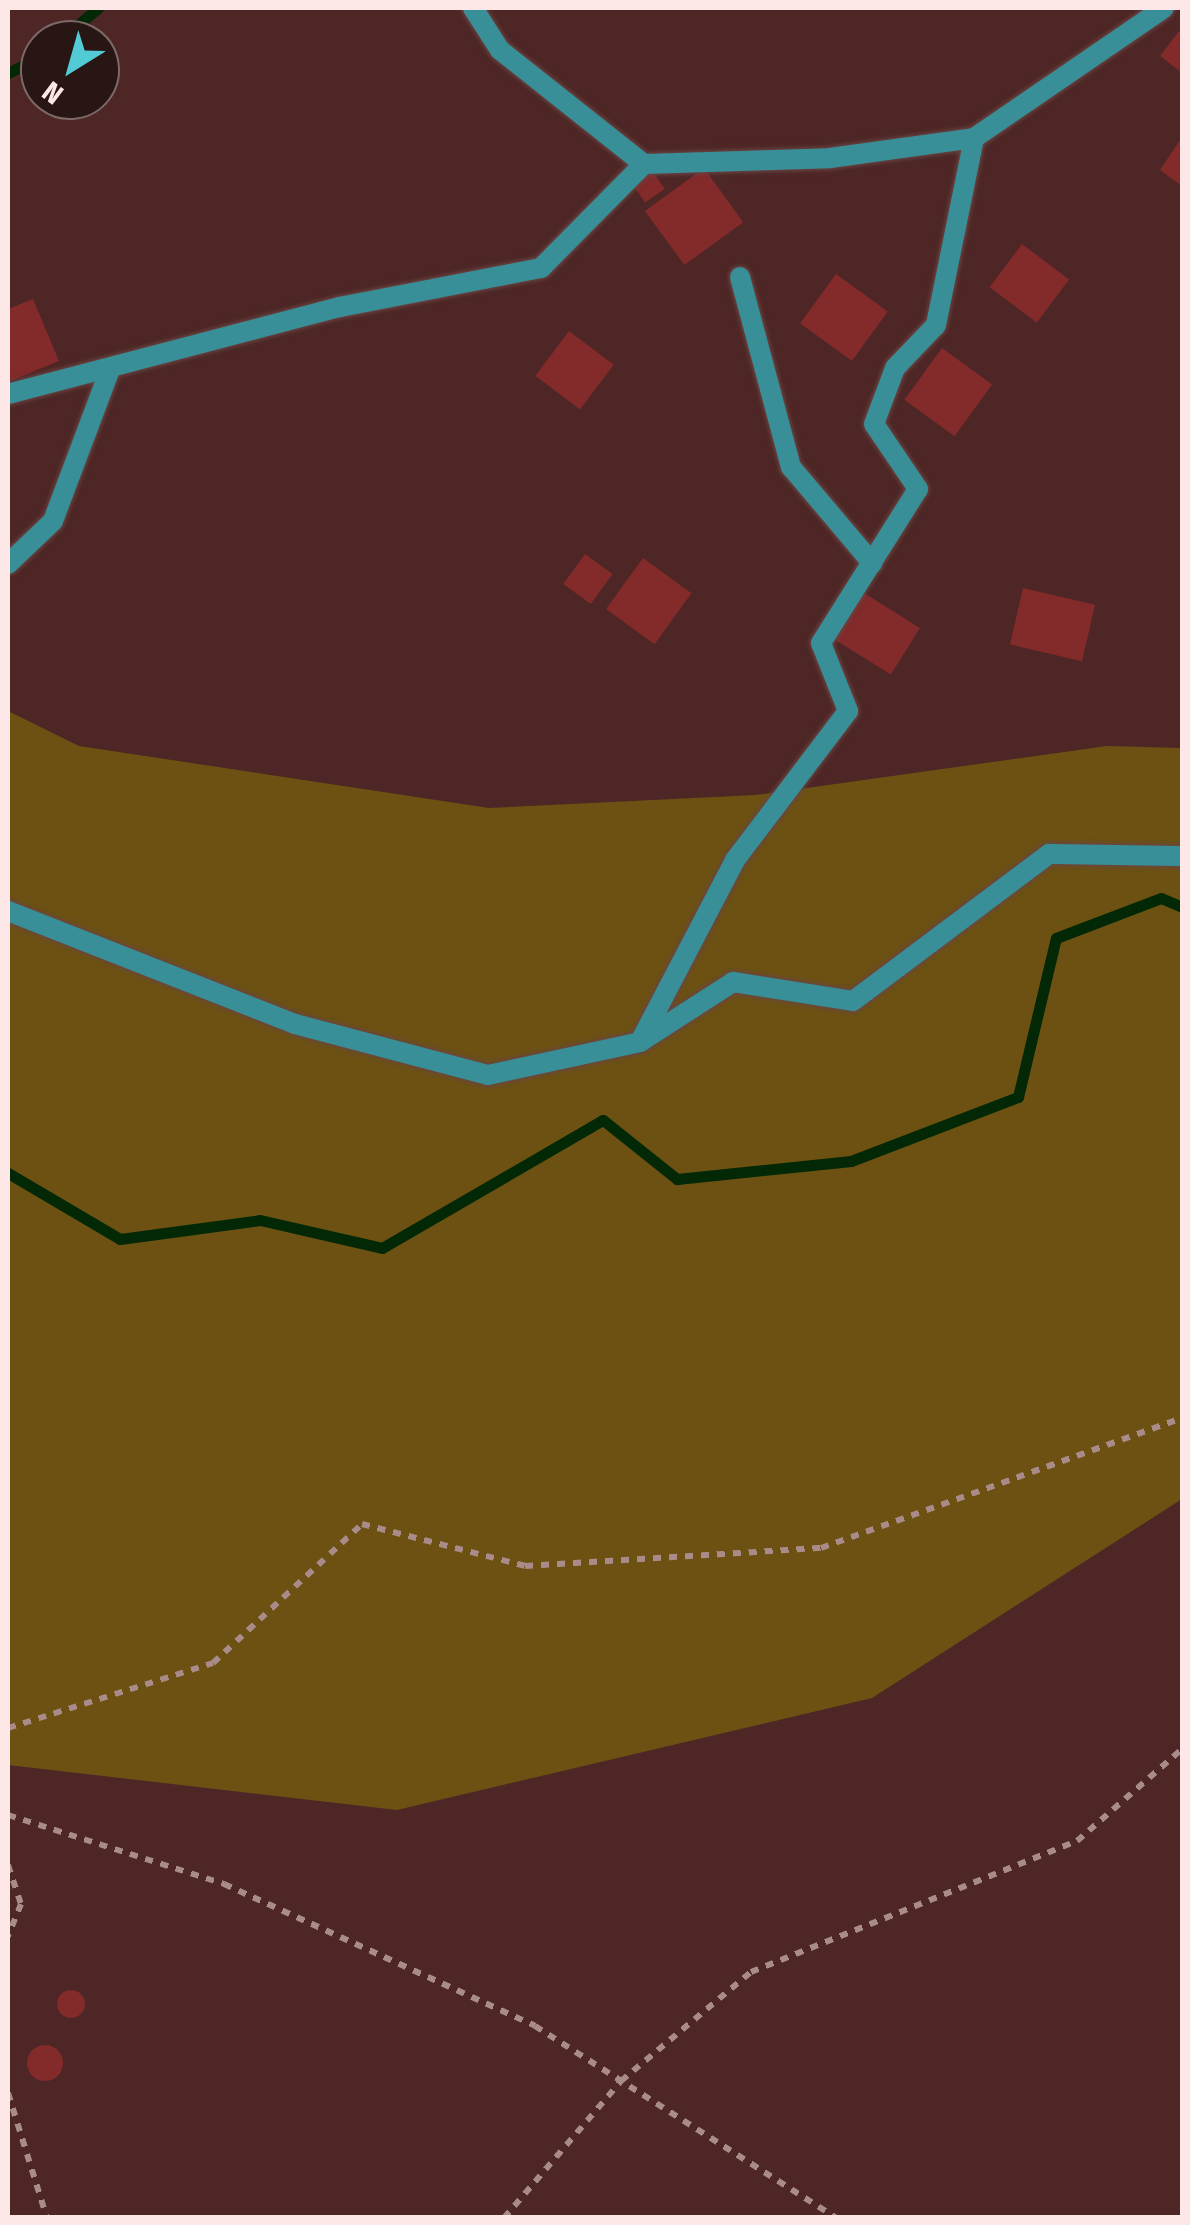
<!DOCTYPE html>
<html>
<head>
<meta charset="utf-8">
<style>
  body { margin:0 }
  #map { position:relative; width:1190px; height:2225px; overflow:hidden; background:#4d2625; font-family:"Fira Sans Condensed",sans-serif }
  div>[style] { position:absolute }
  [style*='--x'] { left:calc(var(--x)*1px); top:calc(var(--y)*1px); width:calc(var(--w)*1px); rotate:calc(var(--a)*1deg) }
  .green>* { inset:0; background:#6c5113 }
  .stream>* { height:11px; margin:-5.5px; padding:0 5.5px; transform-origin:5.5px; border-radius:5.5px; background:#032805 }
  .building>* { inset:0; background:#832a2a; transform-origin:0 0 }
  .round { border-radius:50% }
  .path>* { height:6px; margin-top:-3px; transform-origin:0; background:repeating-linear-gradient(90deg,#a98b8a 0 8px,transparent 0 16px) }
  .roads { filter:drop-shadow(0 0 2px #694544) drop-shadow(0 0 2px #694544) }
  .minor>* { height:20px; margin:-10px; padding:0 10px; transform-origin:10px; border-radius:10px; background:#398f97 }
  span { translate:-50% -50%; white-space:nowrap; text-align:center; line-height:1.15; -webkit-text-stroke:8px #271614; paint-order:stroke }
  .frame { position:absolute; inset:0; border:10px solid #fee8e7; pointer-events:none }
  .north { position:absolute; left:20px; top:20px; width:100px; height:100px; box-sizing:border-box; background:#271614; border:2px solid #7d6a68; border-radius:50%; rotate:217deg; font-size:28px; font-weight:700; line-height:40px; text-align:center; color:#fee8e7 }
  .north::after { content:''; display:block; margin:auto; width:35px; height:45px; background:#52cbd7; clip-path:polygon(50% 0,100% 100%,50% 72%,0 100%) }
</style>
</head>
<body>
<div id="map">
  <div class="green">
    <div style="clip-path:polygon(8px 711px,79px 746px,489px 808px,756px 795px,1107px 746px,1182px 748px,1182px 1499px,872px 1698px,397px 1810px,8px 1765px)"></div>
  </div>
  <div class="stream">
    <div style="--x:60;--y:40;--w:50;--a:-40.1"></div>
    <div style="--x:8;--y:73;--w:36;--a:-27"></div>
    <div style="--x:8;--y:1173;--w:130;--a:30.5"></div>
    <div style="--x:120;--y:1239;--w:141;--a:-7.7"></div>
    <div style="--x:260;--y:1220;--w:125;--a:12.9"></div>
    <div style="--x:382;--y:1248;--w:255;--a:-30.1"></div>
    <div style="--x:603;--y:1120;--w:95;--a:38.6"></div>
    <div style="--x:677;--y:1179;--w:175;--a:-5.9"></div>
    <div style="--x:851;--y:1161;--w:179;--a:-21"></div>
    <div style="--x:1018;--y:1097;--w:163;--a:-76.6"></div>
    <div style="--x:1056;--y:938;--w:112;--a:-20.9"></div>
    <div style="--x:1161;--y:898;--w:23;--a:23"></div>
  </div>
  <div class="building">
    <div style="clip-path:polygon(1179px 31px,1182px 33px,1182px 73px,1160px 56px)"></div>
    <div style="clip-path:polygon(1182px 137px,1182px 186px,1160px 170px)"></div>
    <div style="left:704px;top:168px;width:67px;height:73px;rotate:54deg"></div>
    <div style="left:651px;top:169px;width:24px;height:24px;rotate:55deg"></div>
    <div style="left:1022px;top:244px;width:59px;height:54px;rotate:37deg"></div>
    <div style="left:836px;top:274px;width:64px;height:61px;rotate:36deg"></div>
    <div style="clip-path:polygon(33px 299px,59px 361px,8px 382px,8px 309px)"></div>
    <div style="left:569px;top:331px;width:56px;height:56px;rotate:37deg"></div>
    <div style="left:942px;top:348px;width:62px;height:64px;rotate:36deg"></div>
    <div style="left:585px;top:554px;width:34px;height:37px;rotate:36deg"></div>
    <div style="left:643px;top:558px;width:60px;height:63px;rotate:36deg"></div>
    <div style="left:1023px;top:588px;width:74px;height:58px;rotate:13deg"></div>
    <div style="left:864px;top:593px;width:66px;height:55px;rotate:32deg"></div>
    <div class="round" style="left:57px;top:1990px;width:28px;height:28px"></div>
    <div class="round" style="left:27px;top:2045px;width:36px;height:36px"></div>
  </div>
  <div class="path">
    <div style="--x:8;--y:1728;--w:215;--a:-17.6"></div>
    <div style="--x:213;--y:1663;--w:204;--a:-43"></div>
    <div style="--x:362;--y:1524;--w:168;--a:14.4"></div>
    <div style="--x:525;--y:1566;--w:297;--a:-3.5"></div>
    <div style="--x:821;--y:1548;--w:384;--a:-19.8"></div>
    <div style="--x:8;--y:1815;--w:227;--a:17.7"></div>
    <div style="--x:224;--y:1884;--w:342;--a:24.5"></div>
    <div style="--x:535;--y:2026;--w:357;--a:32.5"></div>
    <div style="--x:8;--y:1865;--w:41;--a:71.6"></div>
    <div style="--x:21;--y:1904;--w:35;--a:112"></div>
    <div style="--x:8;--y:2093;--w:131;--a:72.7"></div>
    <div style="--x:504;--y:2218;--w:180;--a:-49.5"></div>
    <div style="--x:621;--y:2081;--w:170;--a:-40"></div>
    <div style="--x:751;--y:1972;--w:351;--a:-21.9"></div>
    <div style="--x:1077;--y:1841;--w:140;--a:-41.2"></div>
  </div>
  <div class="roads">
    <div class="minor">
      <div style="--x:473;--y:8;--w:50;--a:57.3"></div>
      <div style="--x:500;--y:50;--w:184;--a:38.4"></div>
      <div style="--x:740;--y:277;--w:197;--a:75"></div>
      <div style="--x:791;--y:467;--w:126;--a:49.8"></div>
      <div style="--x:8;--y:394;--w:343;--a:-14.7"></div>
      <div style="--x:340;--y:307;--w:205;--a:-11"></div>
      <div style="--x:541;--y:268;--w:146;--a:-45.3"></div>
      <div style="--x:644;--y:164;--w:186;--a:-1.8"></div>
      <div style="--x:830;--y:158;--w:145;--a:-7.9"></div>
      <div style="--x:974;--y:138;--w:230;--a:-34.4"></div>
      <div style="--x:8;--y:564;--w:62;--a:-43.7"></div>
      <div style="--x:53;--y:521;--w:159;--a:-69.4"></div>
      <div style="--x:8;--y:911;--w:308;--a:21.5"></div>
      <div style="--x:295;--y:1024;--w:200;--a:14.8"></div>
      <div style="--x:488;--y:1075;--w:156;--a:-12.2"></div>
      <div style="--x:640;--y:1042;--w:111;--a:-32.8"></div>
      <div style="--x:733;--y:982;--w:121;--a:9"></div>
      <div style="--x:853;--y:1001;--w:245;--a:-36.9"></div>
      <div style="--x:1049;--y:854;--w:133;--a:0.9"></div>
      <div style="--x:641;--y:1040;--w:203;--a:-62.4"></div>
      <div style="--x:735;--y:860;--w:187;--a:-52.8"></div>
      <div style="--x:848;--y:711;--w:73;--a:-111.7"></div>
      <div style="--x:821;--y:643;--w:182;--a:-57.8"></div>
      <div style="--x:918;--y:489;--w:78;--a:-124.1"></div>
      <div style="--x:874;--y:424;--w:60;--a:-69.4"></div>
      <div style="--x:895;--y:368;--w:59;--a:-46.4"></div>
      <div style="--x:936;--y:325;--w:191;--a:-78.5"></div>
    </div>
  </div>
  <div class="frame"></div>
  <div class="north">N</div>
</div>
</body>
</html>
